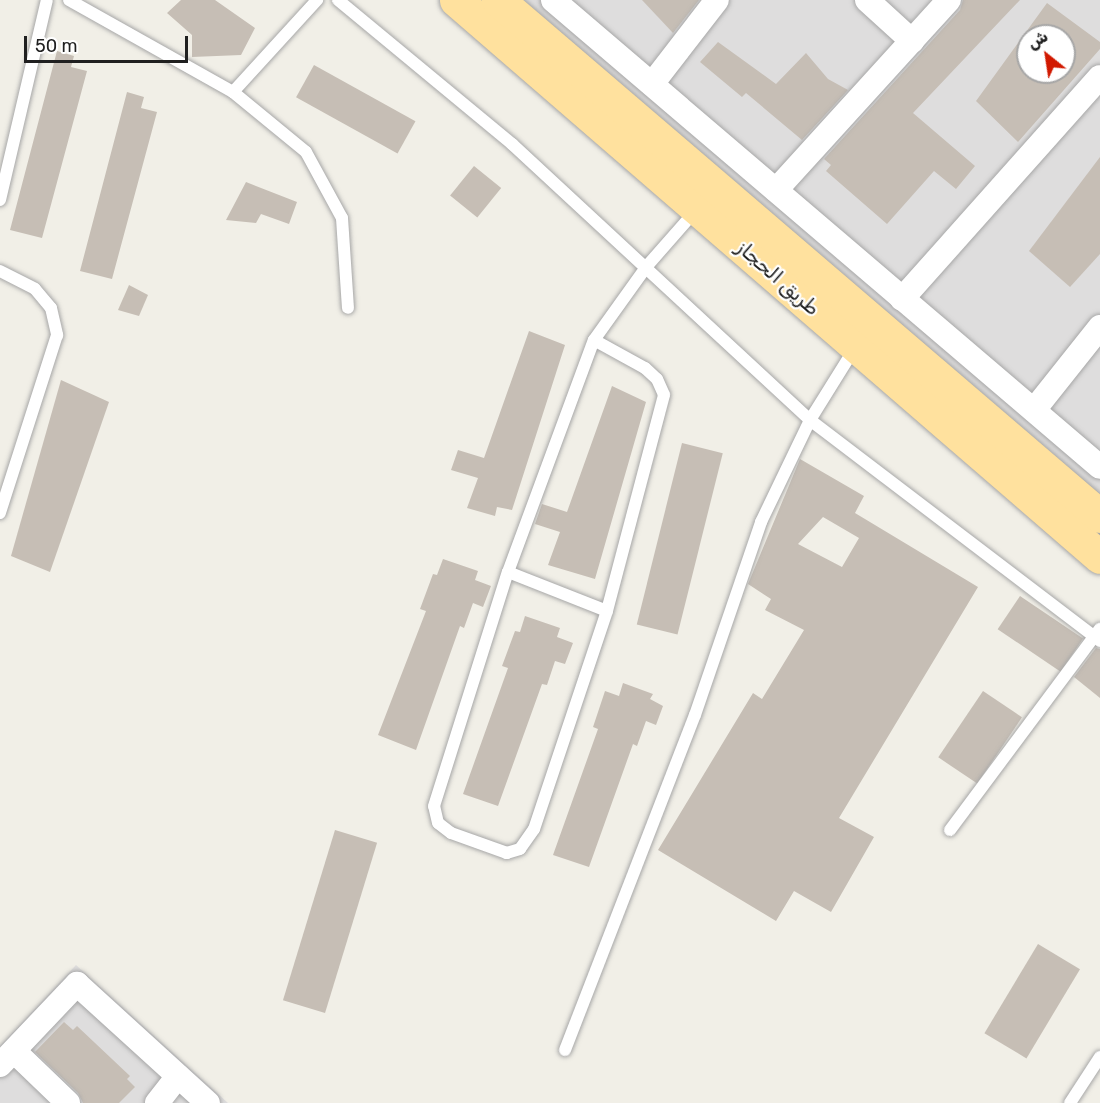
<!DOCTYPE html>
<html>
<head>
<meta charset="utf-8">
<style>
  body { margin:0 }
  #map { position:relative; width:1100px; height:1103px; overflow:hidden; background:#f1efe7; font-family:Rubik,Vazirmatn,sans-serif }
  div>[style] { position:absolute }
  [style*='--x'] { left:calc(var(--x)*1px); top:calc(var(--y)*1px); width:calc(var(--w)*1px); rotate:calc(var(--a)*1deg) }
  .residential>* { inset:0; background:#dedddd }
  .building>* { inset:0; background:#c6beb5; transform-origin:0 0 }
  .roads { filter:drop-shadow(0 0 2px #a7a7a7) drop-shadow(0 0 2px #a7a7a7) }
  .service>* { height:12px; margin:-6px; padding:0 6px; transform-origin:6px; border-radius:6px; background:#fff }
  .minor>* { height:24px; margin:-12px; padding:0 12px; transform-origin:12px; border-radius:12px; background:#fff }
  .primary>* { height:33px; margin:-16.5px; padding:0 16.5px; transform-origin:16.5px; border-radius:16.5px; background:#ffe19e }
  span { translate:-50% -50%; white-space:nowrap; text-align:center; line-height:1.15; -webkit-text-stroke:4.5px #fff; paint-order:stroke }
  .street-label { font-size:20px; color:#202020 }
  .north { position:absolute; left:1016px; top:24px; width:60px; height:60px; box-sizing:border-box; background:#fff; border:2px solid #a6a6a6; border-radius:50%; rotate:330deg; font-size:16px; font-weight:700; line-height:24px; text-align:center; color:#202020 }
  .north::after { content:''; display:block; margin:auto; width:21px; height:27px; background:#d11900; clip-path:polygon(50% 0,100% 100%,50% 72%,0 100%) }
  .scale { position:absolute; left:24px; top:36px; width:164px; height:27px; box-sizing:border-box; border:3px solid #202020; border-top:0; padding-left:8px; font-size:18px; line-height:21px; white-space:nowrap; color:#202020; -webkit-text-stroke:4px #fff; paint-order:stroke }
</style>
</head>
<body>
<div id="map">
  <div class="residential">
    <div style="clip-path:polygon(evenodd,463px 0,1100px 0,1100px 549px,463px 0,1028px 36px,1064px 36px,1064px 72px,1028px 72px,1028px 36px)"></div>
    <div style="clip-path:polygon(76px 965px,228px 1103px,0 1103px,0 1046px)"></div>
  </div>
  <div class="building">
    <div style="clip-path:polygon(181px 0,215px 0,255px 28px,241px 55px,192px 57px,192px 35px,167px 13px)"></div>
    <div style="clip-path:polygon(642px 0,699px 0,673px 33px)"></div>
    <div style="clip-path:polygon(963px 0,1020px 0,913px 113px,975px 166px,956px 189px,934px 171px,887px 224px,826px 171px,831px 165px,824px 159px,960px 10px)"></div>
    <div style="clip-path:polygon(evenodd,1047px 3px,1100px 42px,1100px 49px,1018px 142px,976px 101px,1047px 3px,1028px 36px,1064px 36px,1064px 72px,1028px 72px,1028px 36px)"></div>
    <div style="clip-path:polygon(718px 42px,776px 84px,806px 53px,828px 79px,848px 90px,802px 140px,746px 93px,742px 97px,700px 62px)"></div>
    <div style="clip-path:polygon(57px 51px,74px 56px,71px 67px,87px 71px,42px 238px,10px 230px)"></div>
    <div style="left:314px;top:65px;width:116px;height:37px;rotate:29deg"></div>
    <div style="clip-path:polygon(127px 92px,144px 97px,141px 108px,157px 112px,112px 279px,80px 271px)"></div>
    <div style="clip-path:polygon(1100px 157px,1100px 254px,1070px 287px,1029px 251px)"></div>
    <div style="left:474px;top:166px;width:35px;height:38px;rotate:39deg"></div>
    <div style="clip-path:polygon(246px 182px,297px 202px,289px 224px,261px 214px,256px 223px,226px 220px)"></div>
    <div style="clip-path:polygon(129px 285px,148px 295px,139px 316px,118px 310px)"></div>
    <div style="clip-path:polygon(529px 331px,565px 345px,512px 510px,497px 507px,495px 516px,467px 508px,478px 478px,451px 470px,458px 450px,484px 458px)"></div>
    <div style="clip-path:polygon(61px 380px,109px 402px,50px 572px,11px 556px)"></div>
    <div style="clip-path:polygon(612px 386px,646px 402px,595px 579px,548px 565px,560px 532px,535px 524px,542px 504px,567px 512px)"></div>
    <div style="left:682px;top:443px;width:42px;height:187px;rotate:14deg"></div>
    <div style="clip-path:polygon(evenodd,800px 459px,864px 496px,855px 513px,978px 587px,839px 818px,874px 837px,831px 912px,794px 891px,776px 921px,658px 850px,753px 693px,762px 699px,804px 630px,765px 610px,771px 599px,748px 584px,800px 459px,823px 517px,859px 538px,842px 567px,798px 544px,823px 517px)"></div>
    <div style="clip-path:polygon(443px 559px,478px 571px,475px 580px,491px 586px,483px 607px,473px 603px,464px 628px,460px 626px,416px 750px,378px 735px,426px 611px,420px 609px,433px 574px,437px 575px)"></div>
    <div style="left:1020px;top:596px;width:76px;height:40px;rotate:34deg"></div>
    <div style="clip-path:polygon(525px 616px,560px 628px,557px 637px,573px 643px,565px 664px,555px 661px,547px 685px,542px 684px,498px 806px,463px 794px,508px 668px,502px 666px,515px 631px,520px 632px)"></div>
    <div style="clip-path:polygon(1096px 648px,1100px 649px,1100px 698px,1074px 677px)"></div>
    <div style="clip-path:polygon(623px 683px,653px 694px,650px 699px,663px 706px,656px 725px,646px 721px,637px 746px,633px 744px,589px 867px,553px 855px,598px 729px,593px 727px,605px 691px,619px 696px)"></div>
    <div style="left:983px;top:691px;width:47px;height:80px;rotate:34deg"></div>
    <div style="left:335px;top:830px;width:44px;height:178px;rotate:17deg"></div>
    <div style="left:1038px;top:944px;width:49px;height:104px;rotate:31deg"></div>
    <div style="clip-path:polygon(64px 1022px,73px 1030px,77px 1026px,130px 1076px,127px 1079px,135px 1087px,119px 1103px,83px 1103px,78px 1093px,35px 1052px)"></div>
  </div>
  <div class="roads">
    <div class="service">
      <div style="--x:69;--y:0;--w:188;--a:29.3"></div>
      <div style="--x:233;--y:92;--w:125;--a:-47.6"></div>
      <div style="--x:338;--y:0;--w:226;--a:39.6"></div>
      <div style="--x:512;--y:144;--w:406;--a:42.8"></div>
      <div style="--x:810;--y:420;--w:365;--a:37.3"></div>
      <div style="--x:233;--y:92;--w:94;--a:39.4"></div>
      <div style="--x:306;--y:152;--w:75;--a:61.4"></div>
      <div style="--x:342;--y:218;--w:90;--a:86.2"></div>
      <div style="--x:0;--y:200;--w:205;--a:-76.8"></div>
      <div style="--x:0;--y:271;--w:39;--a:27"></div>
      <div style="--x:35;--y:289;--w:25;--a:50"></div>
      <div style="--x:51;--y:308;--w:28;--a:77"></div>
      <div style="--x:57;--y:335;--w:187;--a:107.8"></div>
      <div style="--x:594;--y:340;--w:58;--a:28.8"></div>
      <div style="--x:645;--y:368;--w:16;--a:43"></div>
      <div style="--x:657;--y:379;--w:17;--a:66"></div>
      <div style="--x:664;--y:395;--w:223;--a:104.8"></div>
      <div style="--x:607;--y:611;--w:230;--a:108.5"></div>
      <div style="--x:534;--y:829;--w:24;--a:125"></div>
      <div style="--x:520;--y:849;--w:14;--a:163"></div>
      <div style="--x:507;--y:853;--w:59;--a:-160.3"></div>
      <div style="--x:451;--y:833;--w:16;--a:-142"></div>
      <div style="--x:438;--y:823;--w:17;--a:-103"></div>
      <div style="--x:434;--y:806;--w:245;--a:-72.5"></div>
      <div style="--x:508;--y:572;--w:247;--a:-69.7"></div>
      <div style="--x:594;--y:340;--w:91;--a:-54.4"></div>
      <div style="--x:647;--y:266;--w:76;--a:-48.7"></div>
      <div style="--x:508;--y:572;--w:106;--a:21.5"></div>
      <div style="--x:950;--y:830;--w:251;--a:-53.3"></div>
      <div style="--x:565;--y:1050;--w:359;--a:-68.8"></div>
      <div style="--x:695;--y:715;--w:204;--a:-71.1"></div>
      <div style="--x:761;--y:522;--w:113;--a:-64.3"></div>
      <div style="--x:810;--y:420;--w:87;--a:-58.1"></div>
      <div style="--x:1070;--y:1103;--w:55;--a:-56.9"></div>
    </div>
    <div class="minor">
      <div style="--x:553;--y:0;--w:719;--a:40.49"></div>
      <div style="--x:867;--y:0;--w:61;--a:42.3"></div>
      <div style="--x:652;--y:84;--w:106;--a:-52.3"></div>
      <div style="--x:776;--y:190;--w:257;--a:-47.7"></div>
      <div style="--x:902;--y:299;--w:297;--a:-48.3"></div>
      <div style="--x:1034;--y:410;--w:106;--a:-51.5"></div>
      <div style="--x:14;--y:1051;--w:75;--a:43.9"></div>
      <div style="--x:0;--y:1065;--w:112;--a:-46.5"></div>
      <div style="--x:77;--y:984;--w:177;--a:42.3"></div>
      <div style="--x:157;--y:1103;--w:34;--a:-52"></div>
    </div>
    <div class="primary">
      <div style="--x:456;--y:0;--w:851;--a:40.86"></div>
      <div style="--x:498;--y:0;--w:793;--a:40.6"></div>
    </div>
  </div>
  <div class="street-label">
    <span style="left:778px;top:278px;rotate:41deg">طريق الحجاز</span>
  </div>
  <div class="north">ش</div>
  <div class="scale">50 m</div>
</div>
</body>
</html>
